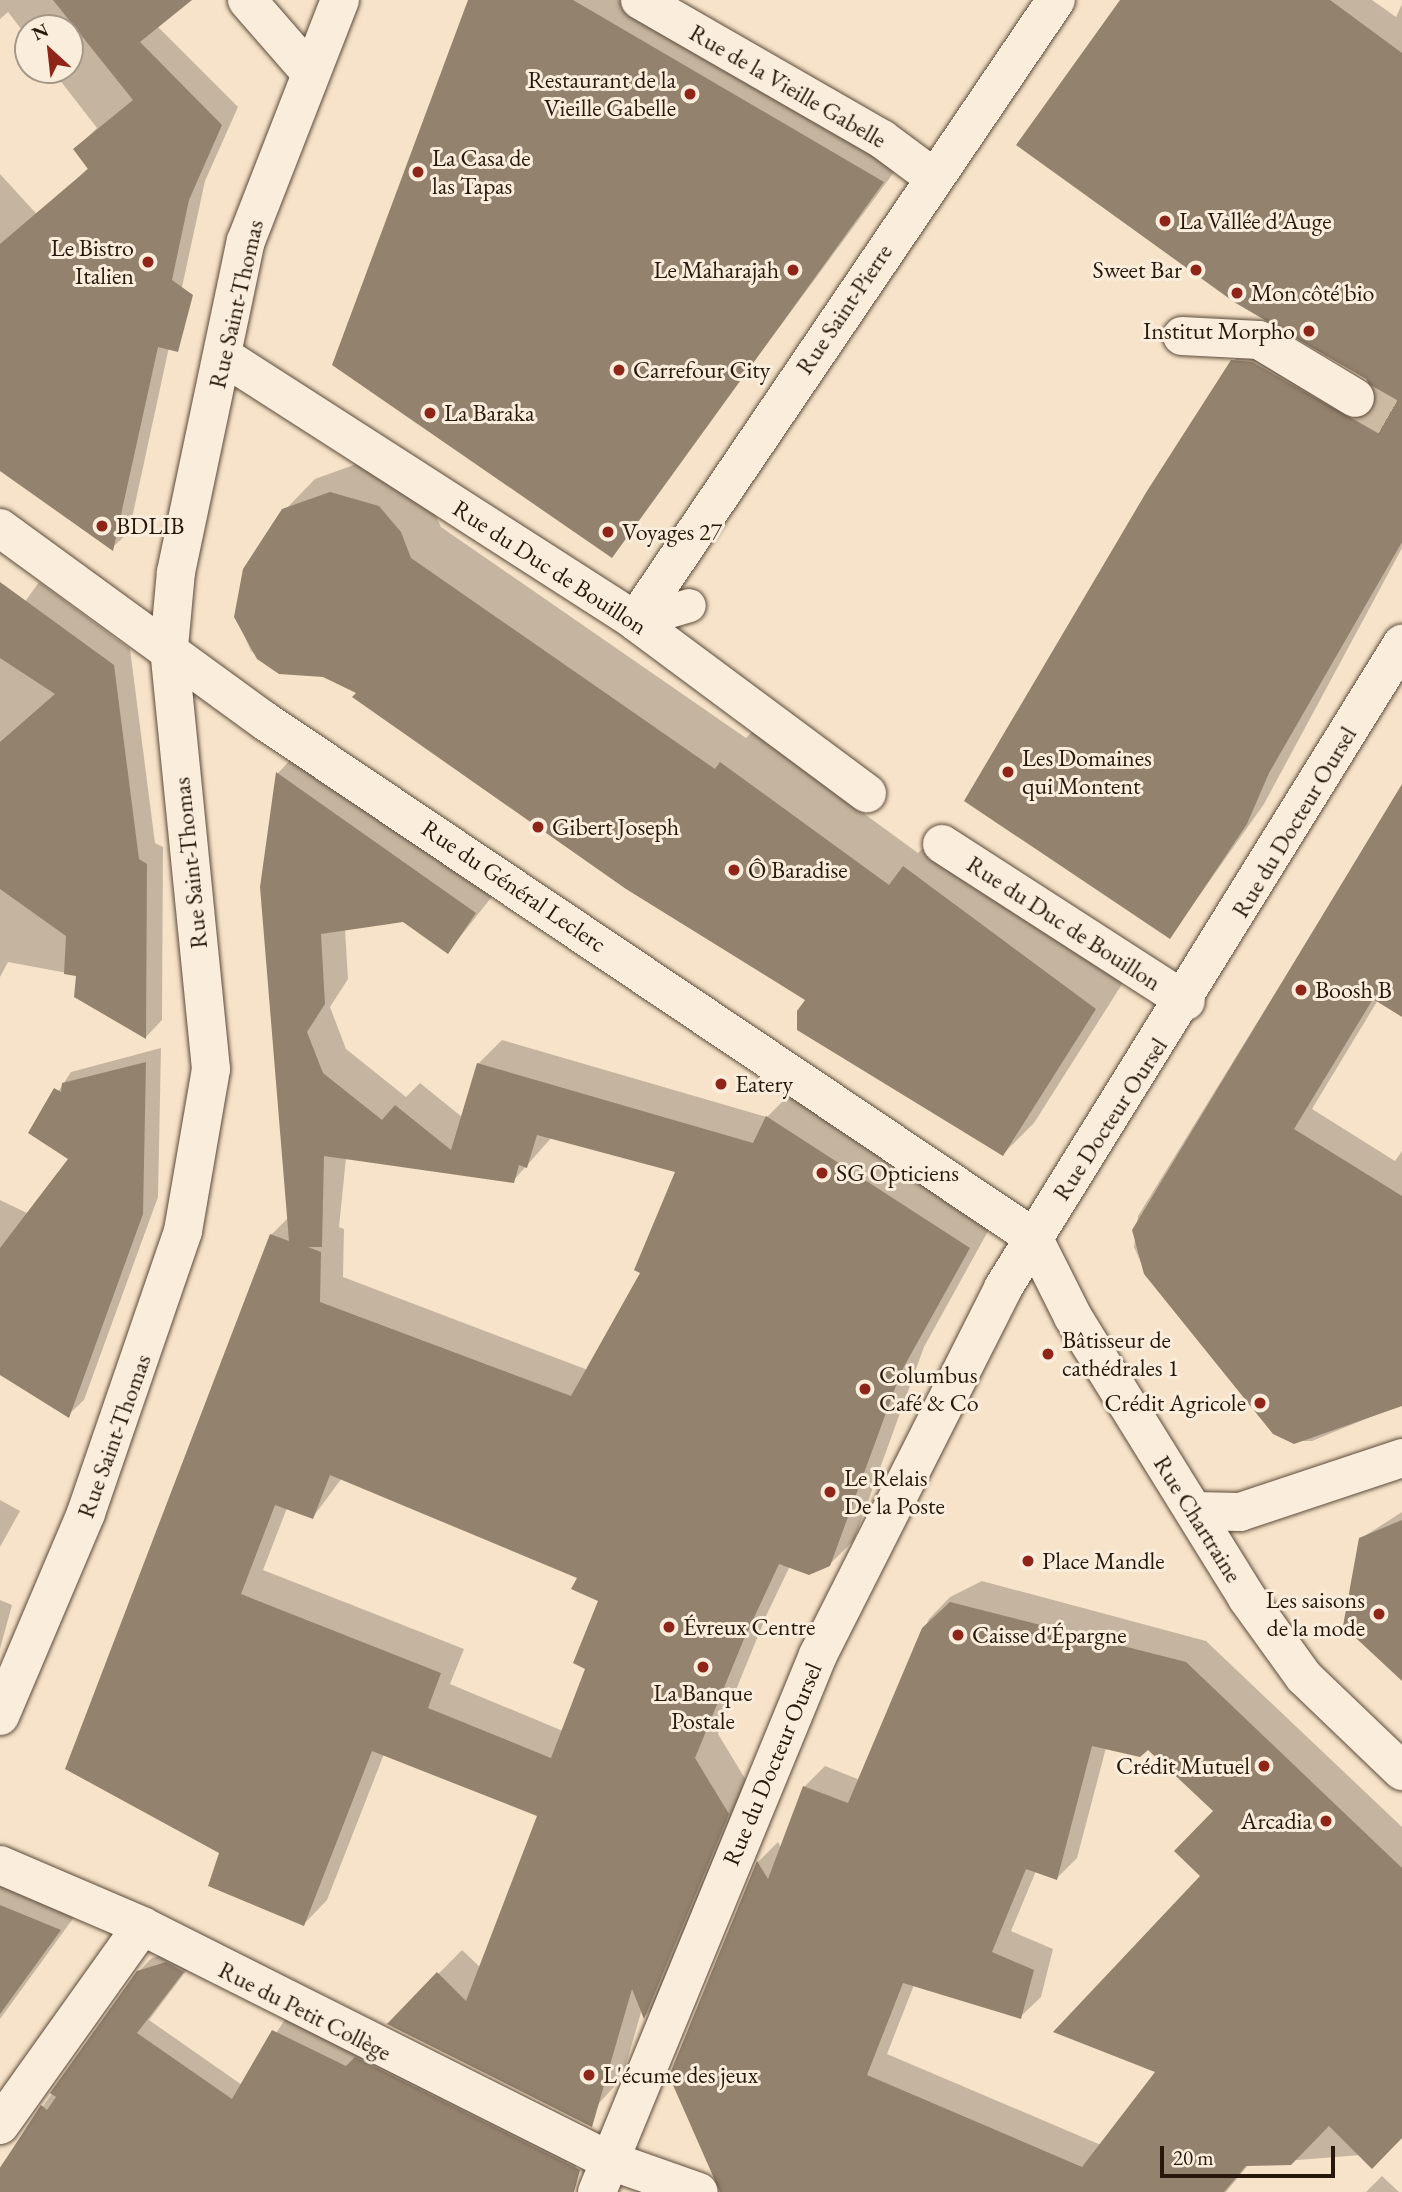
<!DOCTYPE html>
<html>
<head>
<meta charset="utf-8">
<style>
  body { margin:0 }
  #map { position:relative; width:1402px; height:2192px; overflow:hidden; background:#f7e3c9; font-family:"EB Garamond",serif }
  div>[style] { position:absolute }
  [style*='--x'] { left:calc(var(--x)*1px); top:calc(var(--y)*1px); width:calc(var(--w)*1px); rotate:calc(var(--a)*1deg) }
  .shadow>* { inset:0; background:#0003 }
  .building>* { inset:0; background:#93826e }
  .street-tunnel>* { height:38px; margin-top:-19px; transform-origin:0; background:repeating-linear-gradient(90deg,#cdbaa3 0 38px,transparent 0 57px) }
  .roads { filter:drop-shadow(0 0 2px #5b4b3a) drop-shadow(0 0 2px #5b4b3a) }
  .lane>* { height:33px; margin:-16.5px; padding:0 16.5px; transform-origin:16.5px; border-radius:16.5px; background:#faeddc }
  .street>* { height:38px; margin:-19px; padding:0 19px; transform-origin:19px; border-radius:19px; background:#faeddc }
  .secondary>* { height:38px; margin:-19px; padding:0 19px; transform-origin:19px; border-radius:19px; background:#faeddc }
  .dots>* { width:19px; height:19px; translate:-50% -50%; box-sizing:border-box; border:4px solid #faeddc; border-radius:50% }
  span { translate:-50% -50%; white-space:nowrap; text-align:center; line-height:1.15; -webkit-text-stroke:6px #faeddc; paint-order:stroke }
  .poi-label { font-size:24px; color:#27180b }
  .right { translate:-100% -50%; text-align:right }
  .left { translate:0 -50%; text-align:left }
  .street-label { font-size:24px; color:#27180b }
  .north { position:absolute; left:14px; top:14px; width:70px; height:70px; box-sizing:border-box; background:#faeddc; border:2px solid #a69888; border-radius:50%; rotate:333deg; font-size:19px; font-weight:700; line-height:28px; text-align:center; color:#27180b }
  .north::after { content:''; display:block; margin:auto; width:24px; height:32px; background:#8f2418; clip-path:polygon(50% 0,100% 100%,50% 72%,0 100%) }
  .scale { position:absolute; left:1160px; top:2146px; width:175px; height:32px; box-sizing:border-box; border:4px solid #27180b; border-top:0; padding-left:9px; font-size:21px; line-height:24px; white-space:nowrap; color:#27180b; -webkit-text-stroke:5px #faeddc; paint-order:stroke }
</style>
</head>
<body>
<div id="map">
  <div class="shadow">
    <div style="clip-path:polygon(0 0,189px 0,157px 26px,238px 107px,205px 181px,129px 532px,112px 548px,0 468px,0 174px,139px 326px,73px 183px,89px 167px,75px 149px,97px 128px,52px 70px,70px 70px,70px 28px,28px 28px,28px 38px,8px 12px,0 19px)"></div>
    <div style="clip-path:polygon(469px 0,620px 0,900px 164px,611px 555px)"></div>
    <div style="clip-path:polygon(1123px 0,1372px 0,1396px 17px,1402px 4px,1402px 548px,1264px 804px,1170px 937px,1233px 362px,1251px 343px,1363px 400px,1376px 400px,1376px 387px)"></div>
    <div style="clip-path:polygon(362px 462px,422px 486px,441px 527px,746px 738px,752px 732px,918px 853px,935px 837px,1126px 978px,1034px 1123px,1003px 1154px,808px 999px,359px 692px,324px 676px,279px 672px,251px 651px,236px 617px,244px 569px,284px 511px,315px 479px)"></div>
    <div style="clip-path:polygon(39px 582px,130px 649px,155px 843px,163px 847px,162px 1020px,146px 1037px,78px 975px,8px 962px,0 977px,0 637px)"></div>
    <div style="clip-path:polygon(evenodd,301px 749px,498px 889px,448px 952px,403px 921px,345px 929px,348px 979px,330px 1007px,346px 1049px,406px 1097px,420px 1083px,462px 1117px,478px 1064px,502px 1040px,767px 1117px,791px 1093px,992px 1224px,924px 1347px,854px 1540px,830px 1564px,790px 1566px,767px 1614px,718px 1734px,752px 1790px,668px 1993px,645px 2016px,642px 2009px,622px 2078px,583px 2121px,389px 2024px,462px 1950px,481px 1968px,539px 1815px,384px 1754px,327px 1900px,304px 1924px,221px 1852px,67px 1768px,271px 1235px,289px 1217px,261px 887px,278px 773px,301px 749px,552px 1137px,677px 1171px,643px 1272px,588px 1370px,343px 1277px,344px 1229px,339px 1227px,346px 1158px,513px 1181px,552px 1137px,301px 749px,342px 1478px,579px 1577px,601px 1600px,588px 1668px,563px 1731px,450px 1684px,464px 1649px,263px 1570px,287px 1508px,313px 1517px,342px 1478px)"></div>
    <div style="clip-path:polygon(1402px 787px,1402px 1015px,1378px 1000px,1312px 1109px,1395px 1161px,1402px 1151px,1402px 1404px,1312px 1441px,1290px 1441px,1146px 1274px,1134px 1247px,1138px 1216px)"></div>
    <div style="clip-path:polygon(161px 1048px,158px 1197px,84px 1400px,68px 1415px,0 1373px,0 1200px,29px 1214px,70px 1159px,31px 1133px,71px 1072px)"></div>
    <div style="clip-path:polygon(0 1500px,20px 1511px,0 1547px)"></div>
    <div style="clip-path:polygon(1402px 1512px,1402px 1679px,1360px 1539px)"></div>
    <div style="clip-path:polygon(evenodd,982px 1581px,1206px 1641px,1402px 1827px,1402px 2136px,1386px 2153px,1249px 2164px,1226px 2192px,637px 2192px,656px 2173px,720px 2191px,670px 2076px,758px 1862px,778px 1842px,781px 1848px,804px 1787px,825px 1766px,860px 1780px,929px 1619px,950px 1597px,982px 1581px,1106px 1748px,1148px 1748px,1215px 1811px,1158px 2071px,1101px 2145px,887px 2054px,914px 1985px,1020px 2017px,1041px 1997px,1053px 1949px,1011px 1931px,1036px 1871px,1057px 1878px,1077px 1858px,1106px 1748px)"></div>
    <div style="clip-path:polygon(0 1600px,12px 1605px,0 1649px)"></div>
    <div style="clip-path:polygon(0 1885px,80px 1909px,0 2019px)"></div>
    <div style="clip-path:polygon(179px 1950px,196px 1958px,149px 2020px,242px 2085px,286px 2018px,581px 2152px,567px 2192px,0 2192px,0 2167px,138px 1972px,152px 1958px)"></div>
    <div style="clip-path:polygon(1382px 2176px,1399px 2192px,1366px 2192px)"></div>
  </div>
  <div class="building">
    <div style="clip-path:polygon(53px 0,192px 0,140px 42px,222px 125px,189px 200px,172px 280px,193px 295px,178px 352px,158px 347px,113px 551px,0 471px,0 244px,88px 169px,73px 149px,133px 100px)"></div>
    <div style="clip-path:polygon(468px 0,573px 0,884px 182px,612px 558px,332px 365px)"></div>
    <div style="clip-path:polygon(1120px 0,1330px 0,1402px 53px,1402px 542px,1269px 773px,1247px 824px,1170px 939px,964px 801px,1147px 491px,1231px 360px,1252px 362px,1354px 420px,1373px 410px,1377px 398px,1366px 379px,1234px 302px,1016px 145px)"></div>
    <div style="clip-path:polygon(330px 492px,379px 506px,401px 532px,411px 558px,715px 769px,720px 762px,889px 885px,903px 866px,1096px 1009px,1003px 1156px,797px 1030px,797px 1011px,805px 1000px,626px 889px,352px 697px,356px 693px,323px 677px,279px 674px,257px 659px,234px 617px,243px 569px,282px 509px)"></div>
    <div style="clip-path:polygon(0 582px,114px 665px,139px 859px,147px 864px,146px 1039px,74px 997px,76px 976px,64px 974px,66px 936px,0 889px,0 742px,55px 694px,0 658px)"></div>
    <div style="clip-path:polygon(evenodd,276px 772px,476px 913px,448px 954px,403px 922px,321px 934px,325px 1004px,307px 1032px,323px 1073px,382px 1120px,395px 1105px,451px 1150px,477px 1063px,753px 1143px,766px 1116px,970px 1248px,901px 1372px,830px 1566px,809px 1575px,779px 1564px,744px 1639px,695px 1758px,729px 1814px,644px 2019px,632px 1989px,592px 2127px,387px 2024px,437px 1972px,466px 2001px,537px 1816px,372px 1751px,304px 1926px,208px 1886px,219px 1853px,65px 1769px,270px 1234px,289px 1241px,260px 887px,276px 772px,537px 1135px,675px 1172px,634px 1270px,640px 1273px,571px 1396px,320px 1302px,321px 1252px,308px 1247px,322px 1247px,324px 1156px,514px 1183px,519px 1165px,527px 1168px,537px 1135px,276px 772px,330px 1475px,577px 1578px,571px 1589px,598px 1601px,573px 1663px,585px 1669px,551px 1758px,428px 1708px,441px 1673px,241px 1594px,275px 1505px,313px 1519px,330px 1475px)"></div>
    <div style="clip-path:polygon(1402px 784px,1402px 1017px,1373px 999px,1294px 1129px,1402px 1196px,1402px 1406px,1294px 1444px,1273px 1434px,1144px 1274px,1132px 1230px)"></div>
    <div style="clip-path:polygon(146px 1062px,143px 1214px,69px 1418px,0 1375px,0 1248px,68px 1159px,28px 1133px,54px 1088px,61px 1092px,62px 1083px)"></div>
    <div style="clip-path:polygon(1402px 1520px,1402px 1681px,1343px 1626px,1359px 1538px)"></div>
    <div style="clip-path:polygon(evenodd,950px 1602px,1186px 1662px,1402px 1868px,1402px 2138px,1372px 2169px,1329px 2126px,1291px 2165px,1246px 2166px,1224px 2192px,720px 2192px,669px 2076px,757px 1861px,768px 1879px,803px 1786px,848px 1803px,922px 1628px,950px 1602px,1092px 1746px,1140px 1757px,1148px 1750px,1213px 1811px,1174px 1851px,1200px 1876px,1053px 2032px,1155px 2072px,1082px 2167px,867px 2075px,903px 1983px,1021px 2019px,1034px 1970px,992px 1952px,1026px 1869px,1057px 1880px,1092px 1746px)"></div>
    <div style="clip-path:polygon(0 1905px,61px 1930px,0 2014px)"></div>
    <div style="clip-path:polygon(166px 1962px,184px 1972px,137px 2033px,232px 2099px,272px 2030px,346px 2066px,355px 2057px,580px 2170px,574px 2192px,0 2192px,0 2168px,41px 2105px,47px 2110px,56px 2097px,50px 2093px,137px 1971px)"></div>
  </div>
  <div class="street-tunnel">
    <div style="--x:1355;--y:398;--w:54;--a:29.9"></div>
  </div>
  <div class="roads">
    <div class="lane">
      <div style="--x:635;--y:621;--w:56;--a:-16.5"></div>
    </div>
    <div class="street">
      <div style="--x:247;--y:0;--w:93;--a:48.9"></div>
      <div style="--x:640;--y:0;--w:279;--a:29.9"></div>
      <div style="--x:882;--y:139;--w:64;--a:36.7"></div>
      <div style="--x:1182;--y:336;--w:77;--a:3"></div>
      <div style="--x:1259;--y:340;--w:112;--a:31.1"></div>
      <div style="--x:223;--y:356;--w:490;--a:32.7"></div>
      <div style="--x:635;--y:621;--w:289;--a:36.6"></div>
      <div style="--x:635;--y:621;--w:750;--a:-55.87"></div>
      <div style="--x:942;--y:844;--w:290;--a:32.8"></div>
      <div style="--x:1194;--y:1511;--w:46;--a:1.2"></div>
      <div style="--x:1240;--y:1512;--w:171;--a:-18.4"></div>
      <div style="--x:0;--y:1716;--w:220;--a:-67"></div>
      <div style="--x:86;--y:1513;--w:298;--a:-71"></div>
      <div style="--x:183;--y:1231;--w:164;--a:-80.2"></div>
      <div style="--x:211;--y:1069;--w:424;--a:-95.7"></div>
      <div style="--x:169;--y:647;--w:75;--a:-84.7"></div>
      <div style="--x:176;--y:572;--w:338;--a:-78.1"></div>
      <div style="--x:246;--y:241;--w:259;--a:-68.7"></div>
      <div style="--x:0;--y:1865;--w:155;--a:23.2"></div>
      <div style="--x:142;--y:1926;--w:521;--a:26.66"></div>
      <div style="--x:608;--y:2160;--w:96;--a:19.4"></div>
      <div style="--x:0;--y:2125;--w:244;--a:-54.5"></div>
    </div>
    <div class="secondary">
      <div style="--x:0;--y:528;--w:328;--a:36.1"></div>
      <div style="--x:265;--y:721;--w:925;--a:33.9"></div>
      <div style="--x:1033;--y:1237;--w:89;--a:63.4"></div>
      <div style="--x:1073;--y:1317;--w:331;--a:58.2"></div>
      <div style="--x:1247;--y:1598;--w:97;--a:54.2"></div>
      <div style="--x:1304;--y:1677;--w:136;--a:43.8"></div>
      <div style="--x:597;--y:2192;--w:581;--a:-67.63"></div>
      <div style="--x:818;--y:1655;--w:411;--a:-63.2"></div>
      <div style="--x:1003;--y:1288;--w:758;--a:-58.22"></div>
    </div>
  </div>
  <div class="dots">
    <div style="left:690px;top:94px;background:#8f2418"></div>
    <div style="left:418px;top:172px;background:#8f2418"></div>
    <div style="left:1165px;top:221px;background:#8f2418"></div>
    <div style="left:148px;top:262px;background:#8f2418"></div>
    <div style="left:793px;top:270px;background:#8f2418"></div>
    <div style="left:1196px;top:270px;background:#8f2418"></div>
    <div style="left:1237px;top:293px;background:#8f2418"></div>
    <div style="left:1309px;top:331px;background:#8f2418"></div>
    <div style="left:619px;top:370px;background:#8f2418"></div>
    <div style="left:430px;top:413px;background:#8f2418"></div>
    <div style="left:102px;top:526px;background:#8f2418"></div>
    <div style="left:608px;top:532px;background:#8f2418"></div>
    <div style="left:1008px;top:772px;background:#8f2418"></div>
    <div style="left:538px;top:827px;background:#8f2418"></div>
    <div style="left:734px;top:870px;background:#8f2418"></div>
    <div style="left:1301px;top:990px;background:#8f2418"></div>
    <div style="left:721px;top:1084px;background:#8f2418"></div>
    <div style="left:822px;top:1173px;background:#8f2418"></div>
    <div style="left:1048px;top:1354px;background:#8f2418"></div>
    <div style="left:865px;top:1389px;background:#8f2418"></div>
    <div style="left:1260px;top:1403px;background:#8f2418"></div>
    <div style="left:830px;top:1492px;background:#8f2418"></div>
    <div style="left:1028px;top:1561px;background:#8f2418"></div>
    <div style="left:1379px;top:1614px;background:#8f2418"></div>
    <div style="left:669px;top:1627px;background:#8f2418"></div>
    <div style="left:958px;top:1635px;background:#8f2418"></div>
    <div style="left:703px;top:1667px;background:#8f2418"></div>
    <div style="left:1264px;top:1766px;background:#8f2418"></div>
    <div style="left:1326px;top:1821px;background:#8f2418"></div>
    <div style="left:589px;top:2075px;background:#8f2418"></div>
  </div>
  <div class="poi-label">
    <span class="right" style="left:676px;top:94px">Restaurant de la<br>Vieille Gabelle</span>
    <span class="left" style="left:432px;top:172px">La Casa de<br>las Tapas</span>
    <span class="left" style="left:1179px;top:221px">La Vallée d'Auge</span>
    <span class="right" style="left:134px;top:262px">Le Bistro<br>Italien</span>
    <span class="right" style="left:779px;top:270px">Le Maharajah</span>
    <span class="right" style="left:1182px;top:270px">Sweet Bar</span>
    <span class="left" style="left:1251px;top:293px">Mon côté bio</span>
    <span class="right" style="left:1295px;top:331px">Institut Morpho</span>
    <span class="left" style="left:633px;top:370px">Carrefour City</span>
    <span class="left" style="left:444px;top:413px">La Baraka</span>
    <span class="left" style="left:116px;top:526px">BDLIB</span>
    <span class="left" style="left:622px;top:532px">Voyages 27</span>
    <span class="left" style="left:1022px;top:772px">Les Domaines<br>qui Montent</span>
    <span class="left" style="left:552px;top:827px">Gibert Joseph</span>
    <span class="left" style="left:748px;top:870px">Ô Baradise</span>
    <span class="left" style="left:1315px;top:990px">Boosh B</span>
    <span class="left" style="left:735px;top:1084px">Eatery</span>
    <span class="left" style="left:836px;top:1173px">SG Opticiens</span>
    <span class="left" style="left:1062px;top:1354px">Bâtisseur de<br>cathédrales 1</span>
    <span class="left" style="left:879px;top:1389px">Columbus<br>Café &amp; Co</span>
    <span class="right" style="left:1246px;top:1403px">Crédit Agricole</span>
    <span class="left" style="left:844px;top:1492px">Le Relais<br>De la Poste</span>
    <span class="left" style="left:1042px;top:1561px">Place Mandle</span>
    <span class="right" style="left:1365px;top:1614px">Les saisons<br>de la mode</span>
    <span class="left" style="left:683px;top:1627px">Évreux Centre</span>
    <span class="left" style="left:972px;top:1635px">Caisse d'Épargne</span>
    <span style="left:703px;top:1707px">La Banque<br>Postale</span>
    <span class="right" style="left:1250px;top:1766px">Crédit Mutuel</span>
    <span class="right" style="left:1312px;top:1821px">Arcadia</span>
    <span class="left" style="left:603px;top:2075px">L'écume des jeux</span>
  </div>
  <div class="street-label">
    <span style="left:788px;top:86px;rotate:30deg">Rue de la Vieille Gabelle</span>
    <span style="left:236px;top:304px;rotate:-77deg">Rue Saint-Thomas</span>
    <span style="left:844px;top:309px;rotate:-56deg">Rue Saint-Pierre</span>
    <span style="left:550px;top:567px;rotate:33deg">Rue du Duc de Bouillon</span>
    <span style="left:1294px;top:822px;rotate:-59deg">Rue du Docteur Oursel</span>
    <span style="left:190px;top:863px;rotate:-96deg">Rue Saint-Thomas</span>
    <span style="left:514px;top:886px;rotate:34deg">Rue du Général Leclerc</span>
    <span style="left:1064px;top:923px;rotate:33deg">Rue du Duc de Bouillon</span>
    <span style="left:1110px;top:1119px;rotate:-57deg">Rue Docteur Oursel</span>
    <span style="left:114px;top:1436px;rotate:-70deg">Rue Saint-Thomas</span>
    <span style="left:1198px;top:1519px;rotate:58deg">Rue Chartraine</span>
    <span style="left:772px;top:1764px;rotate:-67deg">Rue du Docteur Oursel</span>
    <span style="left:305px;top:2011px;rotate:27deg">Rue du Petit Collège</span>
  </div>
  <div class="north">N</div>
  <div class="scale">20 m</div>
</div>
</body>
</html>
